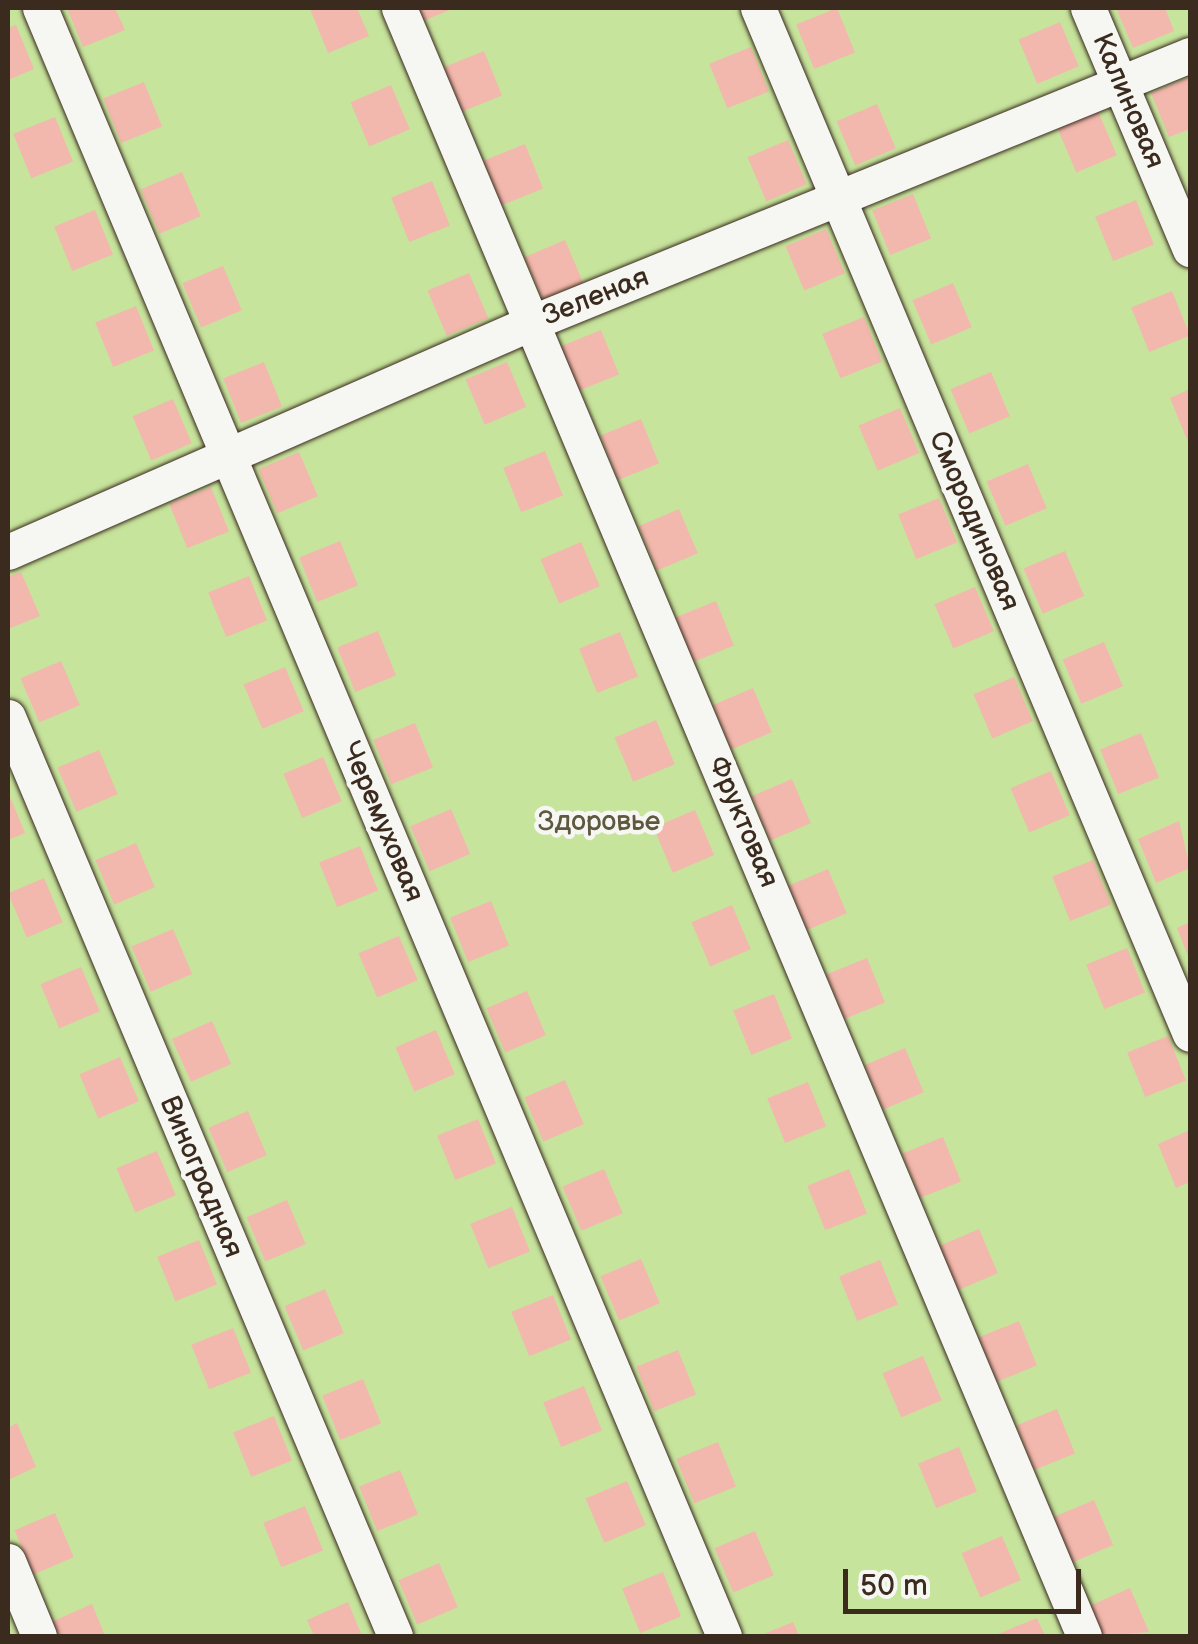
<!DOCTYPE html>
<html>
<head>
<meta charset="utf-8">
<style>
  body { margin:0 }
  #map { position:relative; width:1198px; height:1644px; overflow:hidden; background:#f5e3dd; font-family:"Balsamiq Sans",sans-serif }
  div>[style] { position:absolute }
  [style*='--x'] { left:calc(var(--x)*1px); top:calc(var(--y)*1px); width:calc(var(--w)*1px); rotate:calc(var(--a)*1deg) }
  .green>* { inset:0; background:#c6e49c; transform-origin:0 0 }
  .building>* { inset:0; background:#f3b8ad; transform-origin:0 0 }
  .roads { filter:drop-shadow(0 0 2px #3b2a1e) drop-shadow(0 0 2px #3b2a1e) }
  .minor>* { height:35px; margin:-17.5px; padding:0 17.5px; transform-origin:17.5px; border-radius:17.5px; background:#f6f6f2 }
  span { translate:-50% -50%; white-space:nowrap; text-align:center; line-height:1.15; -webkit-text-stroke:9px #f6f6f2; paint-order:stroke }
  .street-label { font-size:28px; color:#3b2a1e }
  .park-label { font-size:28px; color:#5e583e }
  .frame { position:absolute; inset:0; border:10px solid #3b2a1e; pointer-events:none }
  .scale { position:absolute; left:843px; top:1569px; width:238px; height:45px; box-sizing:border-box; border:5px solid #3b2a1e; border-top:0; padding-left:12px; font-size:30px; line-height:35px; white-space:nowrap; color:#3b2a1e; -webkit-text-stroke:8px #f6f6f2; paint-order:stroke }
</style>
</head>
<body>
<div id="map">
  <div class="green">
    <div style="left:8px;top:8px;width:1182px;height:1628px"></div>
  </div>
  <div class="building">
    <div style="clip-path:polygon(67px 8px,115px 8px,125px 30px,83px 47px)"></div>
    <div style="clip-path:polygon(357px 8px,369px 36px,328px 53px,310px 9px)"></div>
    <div style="clip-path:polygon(417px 8px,455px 8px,423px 21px)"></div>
    <div style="left:837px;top:8px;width:48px;height:44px;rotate:68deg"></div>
    <div style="clip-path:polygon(1116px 8px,1165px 8px,1174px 31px,1133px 48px)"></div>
    <div style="left:1060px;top:22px;width:48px;height:45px;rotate:67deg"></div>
    <div style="clip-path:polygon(16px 25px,34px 69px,8px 80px,8px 28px)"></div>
    <div style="left:751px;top:47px;width:48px;height:45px;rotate:68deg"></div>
    <div style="left:484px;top:51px;width:48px;height:44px;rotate:68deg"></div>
    <div style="clip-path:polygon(1190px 77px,1190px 129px,1169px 137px,1151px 93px)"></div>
    <div style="left:144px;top:82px;width:48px;height:44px;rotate:68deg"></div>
    <div style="left:391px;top:85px;width:48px;height:44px;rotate:67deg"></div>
    <div style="left:877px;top:104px;width:48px;height:44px;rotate:67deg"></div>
    <div style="left:1098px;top:111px;width:48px;height:44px;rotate:67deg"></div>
    <div style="left:55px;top:117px;width:48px;height:45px;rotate:68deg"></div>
    <div style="left:788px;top:140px;width:48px;height:44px;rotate:67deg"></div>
    <div style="left:525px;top:144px;width:48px;height:45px;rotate:68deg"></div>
    <div style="left:182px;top:172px;width:48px;height:45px;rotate:67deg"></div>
    <div style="left:432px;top:181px;width:48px;height:44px;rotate:68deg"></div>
    <div style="left:913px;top:194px;width:48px;height:44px;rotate:68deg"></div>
    <div style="left:1136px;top:200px;width:48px;height:44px;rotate:68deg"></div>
    <div style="left:95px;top:210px;width:48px;height:44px;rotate:68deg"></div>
    <div style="left:826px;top:229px;width:48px;height:44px;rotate:67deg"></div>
    <div style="left:565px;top:240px;width:48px;height:44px;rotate:67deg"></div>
    <div style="left:223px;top:266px;width:48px;height:44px;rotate:67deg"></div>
    <div style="left:469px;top:273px;width:49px;height:45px;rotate:67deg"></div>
    <div style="left:953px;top:283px;width:48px;height:44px;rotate:67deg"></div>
    <div style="left:1172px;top:291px;width:48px;height:44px;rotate:68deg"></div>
    <div style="left:136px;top:306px;width:48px;height:44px;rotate:68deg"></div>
    <div style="left:864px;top:317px;width:48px;height:45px;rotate:68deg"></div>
    <div style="left:601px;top:330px;width:48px;height:44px;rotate:68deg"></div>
    <div style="left:264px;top:362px;width:48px;height:44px;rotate:68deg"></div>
    <div style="left:507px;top:362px;width:49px;height:45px;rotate:67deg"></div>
    <div style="left:991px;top:372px;width:48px;height:44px;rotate:67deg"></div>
    <div style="clip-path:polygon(1190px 389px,1190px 447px,1170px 398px)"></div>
    <div style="left:173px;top:399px;width:48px;height:44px;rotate:67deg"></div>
    <div style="left:900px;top:408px;width:49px;height:45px;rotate:67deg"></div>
    <div style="left:641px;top:419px;width:48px;height:44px;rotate:68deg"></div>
    <div style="left:545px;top:451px;width:48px;height:45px;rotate:68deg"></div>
    <div style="left:299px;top:452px;width:48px;height:44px;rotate:67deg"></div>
    <div style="left:1028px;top:464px;width:48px;height:45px;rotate:67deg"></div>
    <div style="left:211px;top:487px;width:48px;height:45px;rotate:68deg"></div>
    <div style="left:939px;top:498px;width:48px;height:44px;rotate:68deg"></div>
    <div style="left:679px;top:509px;width:48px;height:44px;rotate:67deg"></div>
    <div style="left:340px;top:541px;width:48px;height:44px;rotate:68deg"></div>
    <div style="left:581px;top:542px;width:48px;height:44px;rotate:67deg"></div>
    <div style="left:1065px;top:551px;width:49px;height:45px;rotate:67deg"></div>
    <div style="clip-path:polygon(21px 572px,40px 616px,8px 629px,8px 577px)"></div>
    <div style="left:249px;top:576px;width:48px;height:44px;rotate:68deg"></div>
    <div style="left:975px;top:587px;width:48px;height:44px;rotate:67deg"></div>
    <div style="left:716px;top:601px;width:48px;height:44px;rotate:68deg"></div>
    <div style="left:378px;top:631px;width:48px;height:44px;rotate:68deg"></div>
    <div style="left:620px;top:632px;width:48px;height:44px;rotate:68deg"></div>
    <div style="left:1104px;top:642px;width:48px;height:45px;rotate:67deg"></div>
    <div style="left:61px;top:661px;width:48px;height:44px;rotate:67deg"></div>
    <div style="left:285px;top:667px;width:48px;height:45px;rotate:67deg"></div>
    <div style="left:1014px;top:677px;width:48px;height:44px;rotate:67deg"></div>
    <div style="left:753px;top:688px;width:48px;height:44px;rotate:67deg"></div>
    <div style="left:656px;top:720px;width:48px;height:45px;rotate:67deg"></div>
    <div style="left:415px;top:723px;width:48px;height:45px;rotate:68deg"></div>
    <div style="left:1141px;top:733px;width:48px;height:44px;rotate:68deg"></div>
    <div style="left:99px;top:750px;width:48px;height:45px;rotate:67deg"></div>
    <div style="left:323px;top:757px;width:48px;height:43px;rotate:67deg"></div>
    <div style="left:1051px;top:771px;width:48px;height:44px;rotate:67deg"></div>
    <div style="left:792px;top:779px;width:48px;height:44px;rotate:67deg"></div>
    <div style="clip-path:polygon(8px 792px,25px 833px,8px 840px)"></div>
    <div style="left:451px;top:809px;width:49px;height:44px;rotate:67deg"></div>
    <div style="left:695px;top:810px;width:49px;height:45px;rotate:67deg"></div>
    <div style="clip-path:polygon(1179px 821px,1190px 868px,1156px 883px,1138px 839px)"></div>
    <div style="left:136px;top:843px;width:48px;height:44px;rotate:67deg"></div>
    <div style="left:360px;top:846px;width:48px;height:44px;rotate:68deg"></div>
    <div style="left:1093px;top:860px;width:48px;height:44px;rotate:68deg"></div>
    <div style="left:828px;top:869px;width:48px;height:43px;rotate:67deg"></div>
    <div style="left:44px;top:878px;width:48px;height:39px;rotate:67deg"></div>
    <div style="left:491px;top:901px;width:48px;height:44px;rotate:68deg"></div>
    <div style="left:732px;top:905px;width:48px;height:44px;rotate:67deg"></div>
    <div style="clip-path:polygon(1190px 922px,1190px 961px,1177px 928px)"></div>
    <div style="left:173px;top:929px;width:49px;height:45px;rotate:67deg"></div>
    <div style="left:399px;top:936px;width:48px;height:44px;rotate:67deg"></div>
    <div style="left:1127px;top:948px;width:48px;height:44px;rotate:68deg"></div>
    <div style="left:867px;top:958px;width:48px;height:44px;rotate:68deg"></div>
    <div style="left:81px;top:967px;width:48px;height:44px;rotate:67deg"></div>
    <div style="left:527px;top:991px;width:48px;height:44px;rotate:67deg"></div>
    <div style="left:774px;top:994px;width:48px;height:44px;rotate:68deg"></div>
    <div style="left:212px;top:1021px;width:47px;height:44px;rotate:66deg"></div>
    <div style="left:436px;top:1030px;width:48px;height:44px;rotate:67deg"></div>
    <div style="left:1168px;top:1036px;width:48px;height:44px;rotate:68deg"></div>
    <div style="left:905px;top:1048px;width:48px;height:44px;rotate:67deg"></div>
    <div style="left:120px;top:1057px;width:48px;height:44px;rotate:67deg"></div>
    <div style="left:565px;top:1080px;width:48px;height:44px;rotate:67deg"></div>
    <div style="left:808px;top:1082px;width:48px;height:44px;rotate:68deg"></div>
    <div style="left:248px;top:1111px;width:48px;height:43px;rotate:67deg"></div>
    <div style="left:478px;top:1119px;width:48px;height:44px;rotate:68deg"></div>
    <div style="clip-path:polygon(1190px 1130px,1190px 1182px,1176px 1188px,1158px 1144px)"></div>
    <div style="left:943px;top:1137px;width:48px;height:44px;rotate:68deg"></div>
    <div style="left:157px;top:1151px;width:48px;height:44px;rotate:67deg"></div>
    <div style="left:604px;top:1169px;width:48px;height:45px;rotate:67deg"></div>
    <div style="left:849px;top:1169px;width:48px;height:45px;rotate:68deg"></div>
    <div style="left:287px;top:1200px;width:48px;height:44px;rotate:67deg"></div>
    <div style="left:512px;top:1207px;width:48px;height:45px;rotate:68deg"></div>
    <div style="left:979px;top:1229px;width:48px;height:44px;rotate:67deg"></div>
    <div style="left:199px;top:1240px;width:48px;height:45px;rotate:68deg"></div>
    <div style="left:641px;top:1259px;width:48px;height:44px;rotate:67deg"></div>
    <div style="left:880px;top:1260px;width:48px;height:44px;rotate:68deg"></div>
    <div style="left:325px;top:1289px;width:48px;height:44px;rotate:67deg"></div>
    <div style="left:553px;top:1295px;width:48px;height:45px;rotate:68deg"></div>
    <div style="left:1019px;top:1321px;width:48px;height:44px;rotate:68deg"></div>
    <div style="left:233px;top:1328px;width:48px;height:45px;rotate:68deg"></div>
    <div style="left:678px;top:1350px;width:48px;height:45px;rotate:68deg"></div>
    <div style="left:923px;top:1356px;width:48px;height:44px;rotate:67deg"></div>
    <div style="left:363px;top:1379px;width:48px;height:44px;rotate:68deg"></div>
    <div style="left:584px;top:1386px;width:48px;height:44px;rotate:68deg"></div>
    <div style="left:1057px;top:1409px;width:48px;height:44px;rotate:68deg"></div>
    <div style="left:274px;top:1416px;width:48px;height:44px;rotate:68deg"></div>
    <div style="clip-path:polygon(17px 1423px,36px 1467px,8px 1480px,8px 1428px)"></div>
    <div style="left:718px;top:1442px;width:48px;height:45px;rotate:68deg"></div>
    <div style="left:959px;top:1447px;width:48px;height:44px;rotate:68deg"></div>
    <div style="left:400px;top:1470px;width:48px;height:44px;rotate:68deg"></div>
    <div style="left:627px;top:1481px;width:48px;height:45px;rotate:67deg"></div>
    <div style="left:1094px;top:1500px;width:49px;height:45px;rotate:67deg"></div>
    <div style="left:305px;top:1506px;width:48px;height:45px;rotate:68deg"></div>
    <div style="left:55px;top:1513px;width:48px;height:44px;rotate:67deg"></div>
    <div style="left:755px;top:1531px;width:48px;height:44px;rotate:67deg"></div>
    <div style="left:1002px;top:1536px;width:48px;height:44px;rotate:67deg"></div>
    <div style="left:439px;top:1563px;width:48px;height:44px;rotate:67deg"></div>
    <div style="left:663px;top:1572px;width:48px;height:44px;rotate:68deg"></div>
    <div style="clip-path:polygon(1130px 1588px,1149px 1632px,1102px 1636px,1089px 1606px)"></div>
    <div style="clip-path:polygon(348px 1602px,362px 1636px,314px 1636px,307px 1620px)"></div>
    <div style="clip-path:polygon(92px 1604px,105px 1636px,57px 1636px,51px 1622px)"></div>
    <div style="clip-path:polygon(1037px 1618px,1045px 1636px,993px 1636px)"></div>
    <div style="clip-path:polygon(793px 1622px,799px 1636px,759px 1636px)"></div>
  </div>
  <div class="roads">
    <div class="minor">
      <div style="--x:40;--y:8;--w:1766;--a:67.21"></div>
      <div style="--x:399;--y:8;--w:1766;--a:67.18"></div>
      <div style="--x:758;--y:8;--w:1113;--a:67.17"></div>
      <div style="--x:1088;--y:8;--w:262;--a:67.1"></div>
      <div style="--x:8;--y:552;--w:573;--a:-23.66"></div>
      <div style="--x:533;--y:322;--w:709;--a:-22.12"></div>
      <div style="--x:8;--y:717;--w:997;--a:67.16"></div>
      <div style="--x:8;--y:1561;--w:81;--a:67.5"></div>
    </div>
  </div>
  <div class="street-label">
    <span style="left:1128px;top:101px;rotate:67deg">Калиновая</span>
    <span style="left:596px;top:297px;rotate:-22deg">Зеленая</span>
    <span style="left:974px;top:521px;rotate:67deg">Смородиновая</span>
    <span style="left:382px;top:822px;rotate:67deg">Черемуховая</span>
    <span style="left:743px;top:822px;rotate:67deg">Фруктовая</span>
    <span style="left:201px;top:1177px;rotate:67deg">Виноградная</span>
  </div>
  <div class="park-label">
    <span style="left:599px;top:822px">Здоровье</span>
  </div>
  <div class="frame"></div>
  <div class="scale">50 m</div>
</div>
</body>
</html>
